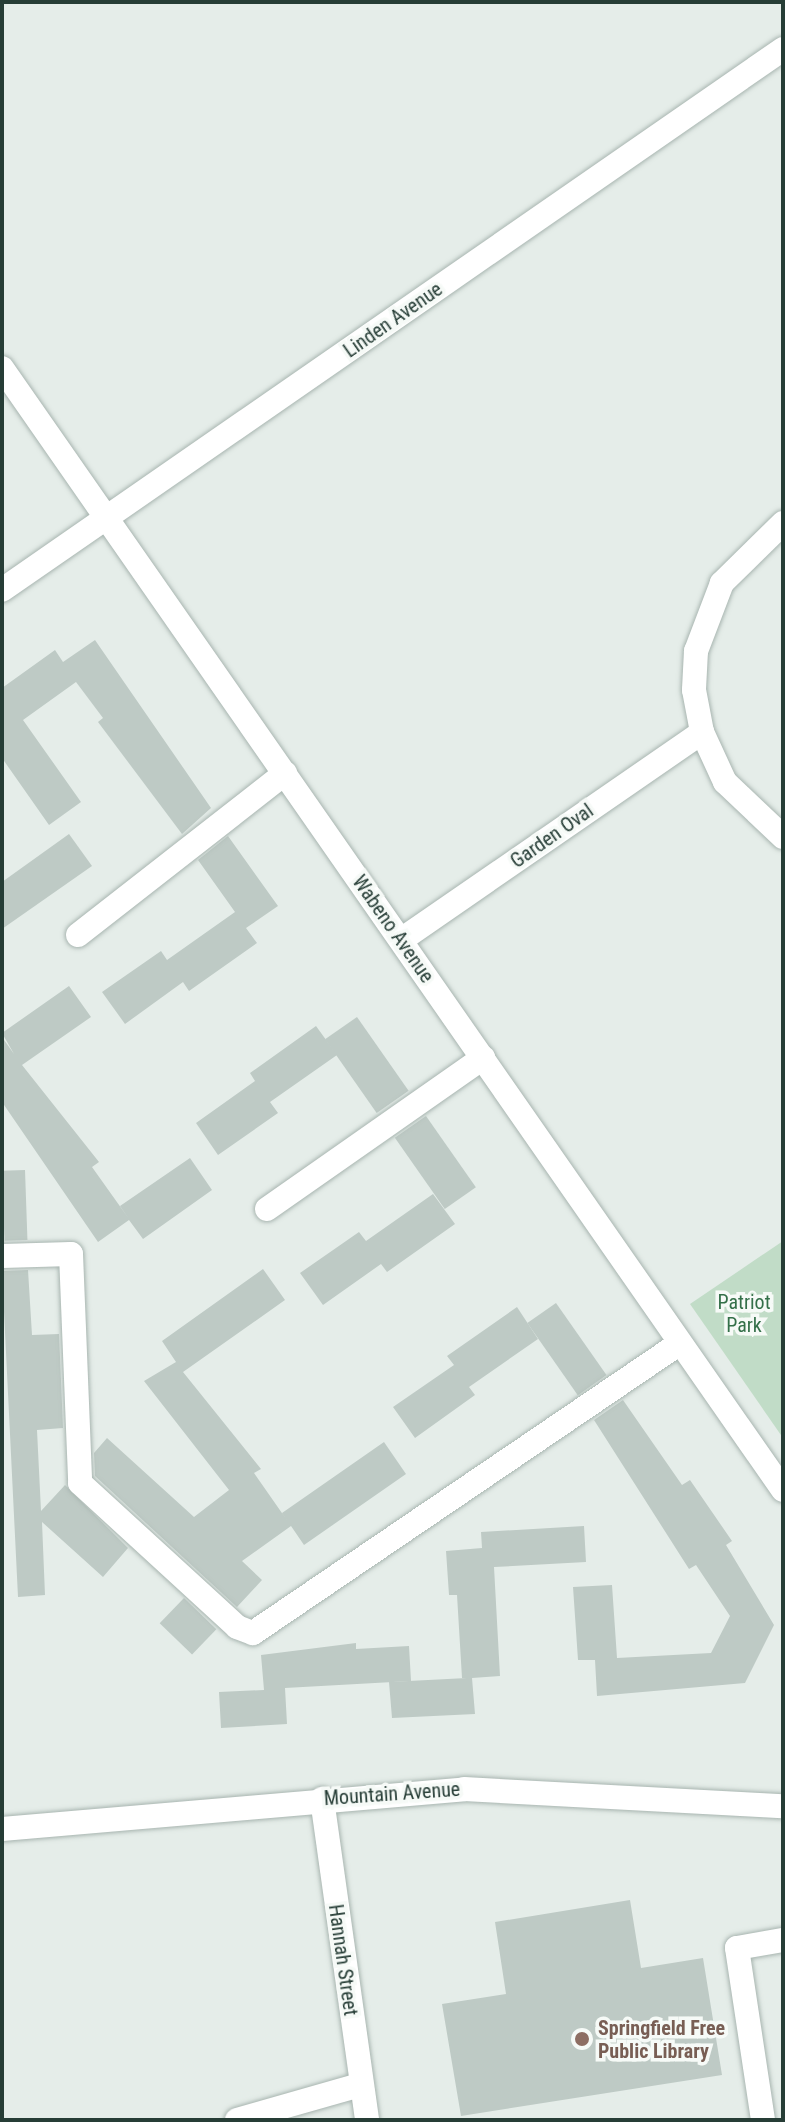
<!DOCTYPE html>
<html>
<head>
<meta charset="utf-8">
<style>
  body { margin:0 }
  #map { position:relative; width:785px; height:2122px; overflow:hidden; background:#e5ede9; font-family:"Roboto Condensed",sans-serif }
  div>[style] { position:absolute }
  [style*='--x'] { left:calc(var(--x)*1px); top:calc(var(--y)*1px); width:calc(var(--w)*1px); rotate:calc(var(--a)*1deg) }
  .green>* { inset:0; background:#c1dcc7 }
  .building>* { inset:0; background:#becac5; transform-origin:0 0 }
  .roads { filter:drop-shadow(0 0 2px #a8b5b0) drop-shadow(0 0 2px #a8b5b0) }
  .minor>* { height:24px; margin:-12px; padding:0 12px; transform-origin:12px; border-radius:12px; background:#fff }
  .dots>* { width:22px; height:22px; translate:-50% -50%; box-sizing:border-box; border:4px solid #f6faf7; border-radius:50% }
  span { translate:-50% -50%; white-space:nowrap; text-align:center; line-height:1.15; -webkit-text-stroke:7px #f6faf7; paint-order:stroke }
  .street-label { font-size:20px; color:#263d36 }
  .park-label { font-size:20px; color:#347049 }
  .education-label { font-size:20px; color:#785e54; font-weight:700 }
  .left { translate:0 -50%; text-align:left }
  .frame { position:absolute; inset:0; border:4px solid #263d36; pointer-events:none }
</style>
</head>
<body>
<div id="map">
  <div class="green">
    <div style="clip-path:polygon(783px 1241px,783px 1438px,690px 1304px)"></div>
  </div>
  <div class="building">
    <div style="clip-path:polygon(95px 640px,211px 808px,182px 834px,98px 722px,103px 718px,76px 682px,23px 720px,81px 802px,49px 825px,2px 758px,2px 688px,55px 650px,63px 662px)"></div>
    <div style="clip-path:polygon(69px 834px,92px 866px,2px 929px,2px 882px)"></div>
    <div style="clip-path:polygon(228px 836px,278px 906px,246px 928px,257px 943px,189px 991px,183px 982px,125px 1024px,102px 992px,161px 951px,167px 960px,235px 912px,198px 860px)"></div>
    <div style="clip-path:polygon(69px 986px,91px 1017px,22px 1065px,99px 1162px,92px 1167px,129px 1219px,120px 1206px,190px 1158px,212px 1190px,143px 1239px,129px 1220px,98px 1242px,2px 1102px,2px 1037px,14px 1054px,2px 1033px)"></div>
    <div style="left:357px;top:1017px;width:90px;height:39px;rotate:55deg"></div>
    <div style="clip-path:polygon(316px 1026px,337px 1055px,270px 1102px,278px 1113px,218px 1155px,196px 1123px,255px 1081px,250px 1073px)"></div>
    <div style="left:426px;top:1116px;width:87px;height:38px;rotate:55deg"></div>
    <div style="left:25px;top:1170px;width:70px;height:23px;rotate:88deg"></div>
    <div style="clip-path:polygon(433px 1194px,455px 1224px,387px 1272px,381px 1264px,323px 1305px,300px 1273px,359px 1232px,366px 1241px)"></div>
    <div style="clip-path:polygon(263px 1269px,285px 1300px,183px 1372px,261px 1469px,254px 1473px,291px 1526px,282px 1513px,384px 1442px,406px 1474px,304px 1545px,291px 1526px,242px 1561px,262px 1580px,237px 1607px,95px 1476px,94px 1453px,107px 1438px,194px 1517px,229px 1490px,144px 1381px,176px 1362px,162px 1341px)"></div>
    <div style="clip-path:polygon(28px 1270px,32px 1335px,59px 1334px,63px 1428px,37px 1430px,41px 1511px,65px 1485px,128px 1548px,103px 1577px,42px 1522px,45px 1595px,18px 1597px,2px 1271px)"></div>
    <div style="left:556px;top:1303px;width:88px;height:35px;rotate:55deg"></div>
    <div style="clip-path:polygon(517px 1307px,538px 1339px,469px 1387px,475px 1395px,415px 1438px,393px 1407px,454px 1365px,447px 1356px)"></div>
    <div style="clip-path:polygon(623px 1400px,682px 1485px,690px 1480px,732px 1541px,726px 1545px,774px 1625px,745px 1683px,597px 1696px,595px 1660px,578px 1660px,573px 1587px,612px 1585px,617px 1658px,711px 1653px,730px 1616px,696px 1565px,689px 1569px,594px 1420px)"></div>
    <div style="clip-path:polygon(584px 1526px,586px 1562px,494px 1567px,500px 1676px,472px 1678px,475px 1714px,392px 1718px,389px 1682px,467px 1678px,462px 1678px,457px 1595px,449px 1595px,446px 1551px,482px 1548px,481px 1532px)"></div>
    <div style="left:184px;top:1598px;width:45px;height:35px;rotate:44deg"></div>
    <div style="clip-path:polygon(356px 1643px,356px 1649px,409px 1646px,411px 1681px,285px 1688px,287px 1724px,221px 1728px,219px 1692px,264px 1690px,261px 1655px)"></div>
    <div style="clip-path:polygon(630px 1900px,641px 1968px,703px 1958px,722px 2075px,461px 2116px,442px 2004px,506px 1994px,495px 1922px)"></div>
  </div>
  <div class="roads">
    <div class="minor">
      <div style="--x:2;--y:368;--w:1367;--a:55.16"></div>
      <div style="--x:783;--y:523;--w:86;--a:135.5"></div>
      <div style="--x:722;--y:583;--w:73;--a:110.9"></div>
      <div style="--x:696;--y:651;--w:39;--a:93"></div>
      <div style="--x:694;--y:690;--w:43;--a:79.2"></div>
      <div style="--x:702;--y:732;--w:55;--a:65.3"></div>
      <div style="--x:725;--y:782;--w:80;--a:43.5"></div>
      <div style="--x:2;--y:590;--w:950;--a:-34.71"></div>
      <div style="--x:78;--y:935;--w:263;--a:-38"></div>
      <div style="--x:401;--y:940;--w:366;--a:-34.6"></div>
      <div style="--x:267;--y:1209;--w:264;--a:-35"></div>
      <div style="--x:2;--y:1256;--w:69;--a:-1.7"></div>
      <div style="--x:71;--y:1254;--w:229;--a:87.7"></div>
      <div style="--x:80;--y:1483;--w:213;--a:42.5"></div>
      <div style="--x:237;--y:1627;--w:17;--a:21"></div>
      <div style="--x:253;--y:1633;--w:516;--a:-34.18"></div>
      <div style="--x:322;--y:1799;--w:324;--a:82"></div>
      <div style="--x:2;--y:1829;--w:464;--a:-4.9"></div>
      <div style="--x:464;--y:1789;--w:319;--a:3.1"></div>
      <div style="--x:237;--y:2120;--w:128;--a:-15.9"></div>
      <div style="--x:763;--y:2120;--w:174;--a:-98.6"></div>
      <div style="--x:737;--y:1948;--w:47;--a:-9.9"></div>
    </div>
  </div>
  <div class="dots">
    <div style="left:582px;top:2039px;background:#8d6e63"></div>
  </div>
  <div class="street-label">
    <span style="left:393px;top:320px;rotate:-35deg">Linden Avenue</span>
    <span style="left:552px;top:836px;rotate:-35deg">Garden Oval</span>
    <span style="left:393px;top:929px;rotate:55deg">Wabeno Avenue</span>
    <span style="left:392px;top:1794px;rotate:-4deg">Mountain Avenue</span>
    <span style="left:343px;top:1960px;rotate:82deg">Hannah Street</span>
  </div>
  <div class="park-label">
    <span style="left:744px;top:1314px">Patriot<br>Park</span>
  </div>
  <div class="education-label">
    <span class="left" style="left:598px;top:2040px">Springfield Free<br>Public Library</span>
  </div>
  <div class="frame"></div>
</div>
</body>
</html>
